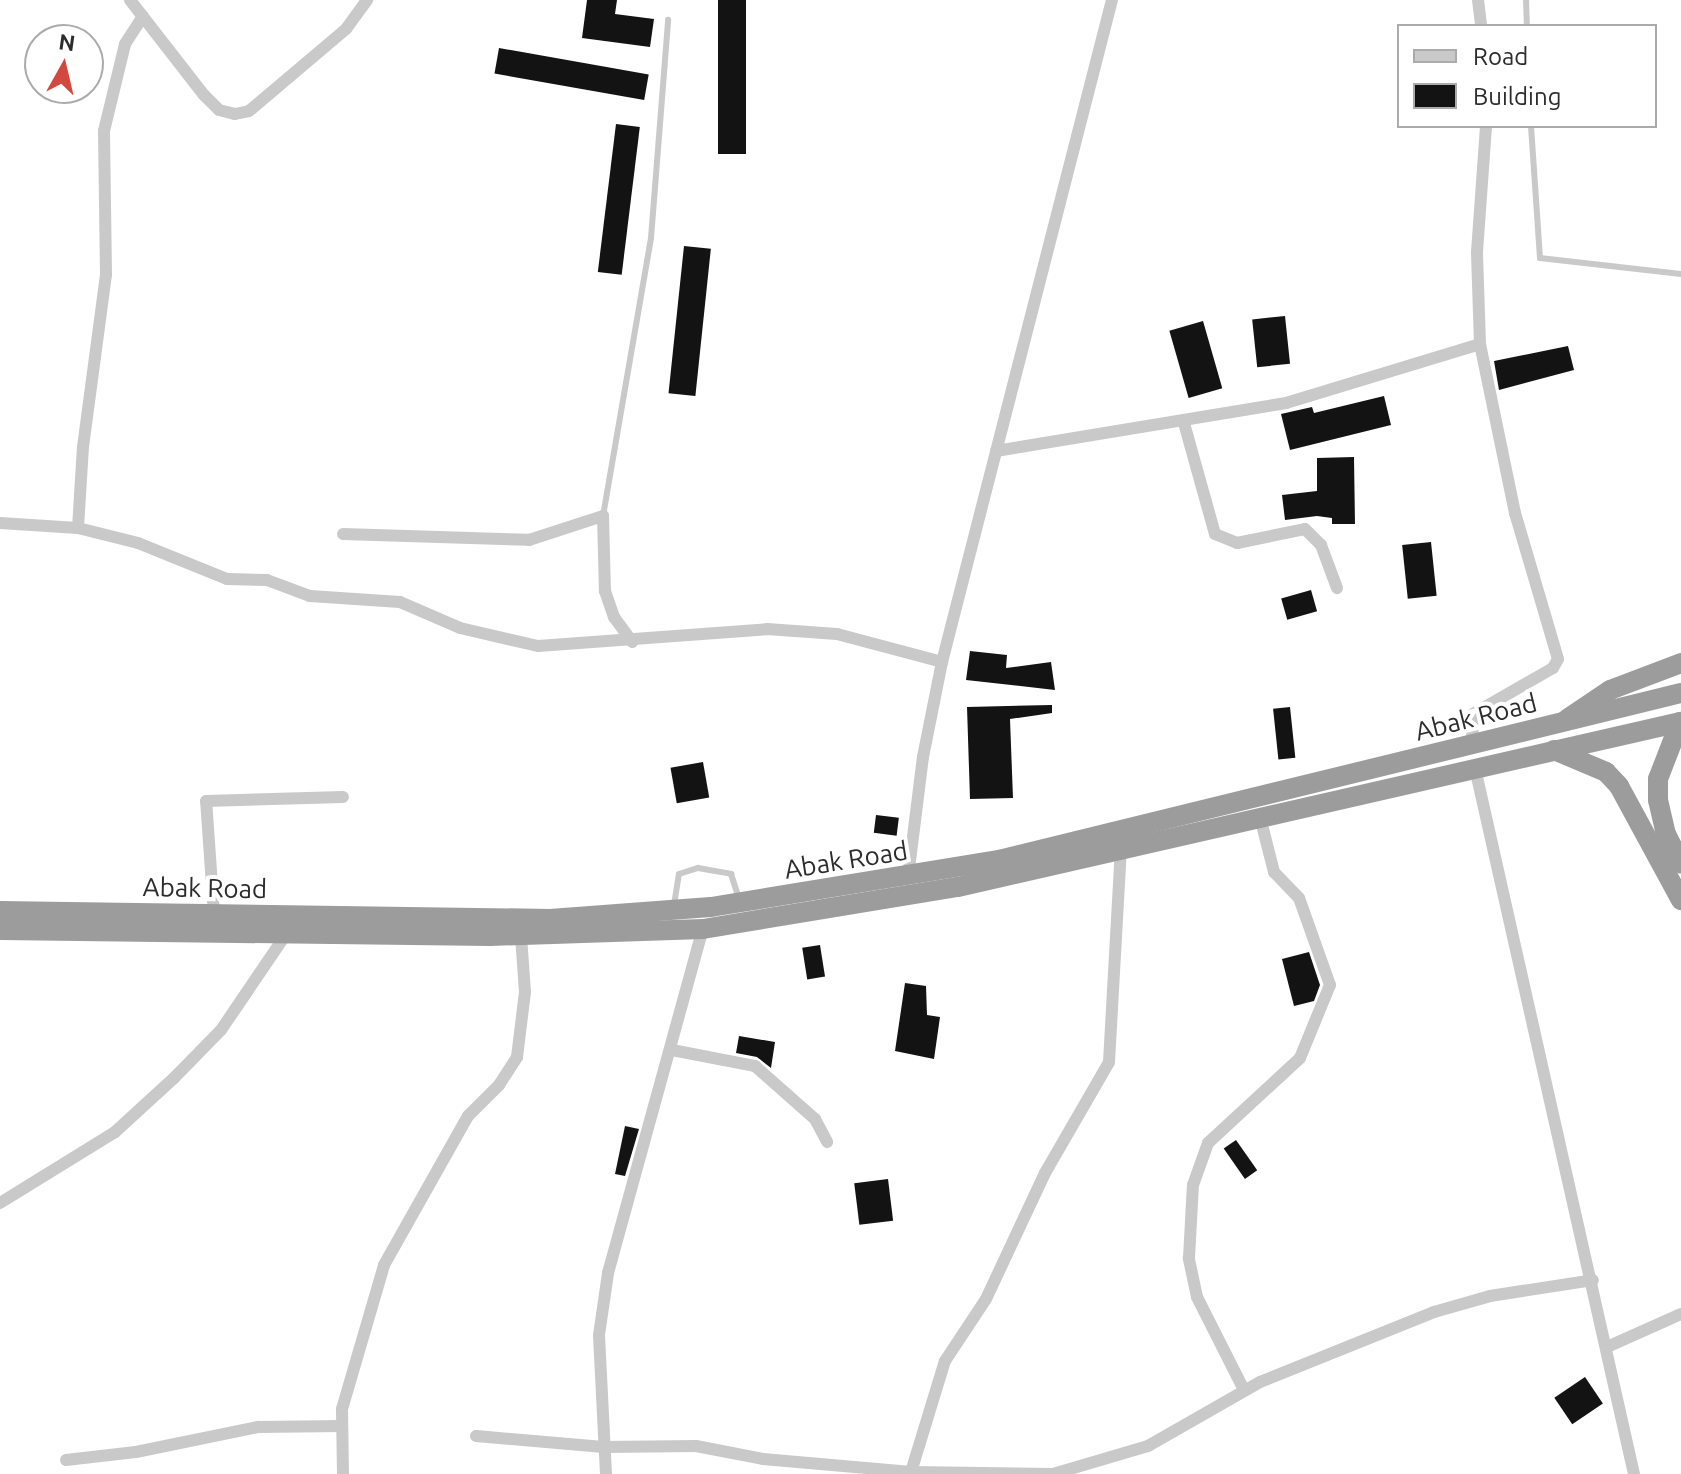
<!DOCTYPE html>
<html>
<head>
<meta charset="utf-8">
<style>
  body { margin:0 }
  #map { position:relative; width:1681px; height:1474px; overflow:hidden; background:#fff; font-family:Ubuntu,sans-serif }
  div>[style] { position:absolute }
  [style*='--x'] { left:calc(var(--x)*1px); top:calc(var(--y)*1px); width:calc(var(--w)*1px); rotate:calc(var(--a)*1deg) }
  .building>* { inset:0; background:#131313; transform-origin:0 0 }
  .service>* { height:6px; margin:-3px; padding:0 3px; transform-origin:3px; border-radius:3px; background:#c9c9c9 }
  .minor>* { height:12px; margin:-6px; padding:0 6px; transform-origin:6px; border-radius:6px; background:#c9c9c9 }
  .trunk>* { height:20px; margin:-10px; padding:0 10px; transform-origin:10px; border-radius:10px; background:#9c9c9c }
  span { translate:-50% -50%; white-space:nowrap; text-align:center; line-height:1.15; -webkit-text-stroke:8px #fff; paint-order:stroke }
  .street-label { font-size:26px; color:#2c2c2c }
  .legend { position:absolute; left:1397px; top:24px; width:260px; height:104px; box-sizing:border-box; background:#fff; border:2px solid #ababab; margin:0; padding:10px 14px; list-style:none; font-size:24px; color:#2c2c2c }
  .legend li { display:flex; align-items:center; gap:16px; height:40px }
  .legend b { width:40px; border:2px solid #ababab }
  .north { position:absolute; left:24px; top:24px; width:80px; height:80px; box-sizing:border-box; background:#fff; border:2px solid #ababab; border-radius:50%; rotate:8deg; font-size:22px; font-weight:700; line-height:32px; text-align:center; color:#2c2c2c }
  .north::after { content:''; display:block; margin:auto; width:28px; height:36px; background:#d24a3f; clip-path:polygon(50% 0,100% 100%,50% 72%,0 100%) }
</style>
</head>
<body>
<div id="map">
  <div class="building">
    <div style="clip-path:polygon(587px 0,617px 0,615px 14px,654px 19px,650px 47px,582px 38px)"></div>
    <div style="left:718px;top:0;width:28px;height:154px"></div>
    <div style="left:499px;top:48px;width:152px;height:26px;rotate:10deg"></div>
    <div style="left:616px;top:124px;width:24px;height:149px;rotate:7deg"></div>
    <div style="left:684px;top:246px;width:27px;height:148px;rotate:6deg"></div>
    <div style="left:1285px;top:316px;width:48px;height:33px;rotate:84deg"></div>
    <div style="left:1203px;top:321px;width:70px;height:35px;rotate:74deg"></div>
    <div style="clip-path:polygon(1568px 346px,1574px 370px,1499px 390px,1494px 361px)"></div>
    <div style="clip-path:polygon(1384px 396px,1391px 425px,1290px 450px,1281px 414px,1312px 407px,1314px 413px)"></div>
    <div style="clip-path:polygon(1354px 457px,1355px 524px,1332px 524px,1332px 518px,1317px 516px,1285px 520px,1282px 495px,1317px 491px,1317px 458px)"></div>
    <div style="left:1431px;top:542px;width:54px;height:29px;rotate:84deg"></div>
    <div style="left:1311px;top:590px;width:22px;height:31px;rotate:74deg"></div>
    <div style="clip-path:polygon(970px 651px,1007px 655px,1006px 668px,1051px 662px,1055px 690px,966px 680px)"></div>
    <div style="clip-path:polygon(1052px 705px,1052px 713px,1010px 719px,1013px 798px,970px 799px,967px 707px)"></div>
    <div style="left:1290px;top:707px;width:51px;height:17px;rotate:84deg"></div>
    <div style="left:703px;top:762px;width:36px;height:33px;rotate:80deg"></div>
    <div style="left:876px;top:815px;width:23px;height:18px;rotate:7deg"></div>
    <div style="left:820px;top:945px;width:32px;height:18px;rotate:81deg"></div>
    <div style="clip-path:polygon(1309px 952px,1320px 985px,1314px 1001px,1294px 1006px,1282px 959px)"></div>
    <div style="clip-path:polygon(905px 983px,926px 986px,927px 1015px,940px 1017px,934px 1059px,895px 1051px)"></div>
    <div style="clip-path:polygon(739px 1036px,775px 1042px,771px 1068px,757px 1057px,736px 1053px)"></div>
    <div style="clip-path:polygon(625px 1126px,639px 1129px,625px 1176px,615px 1174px)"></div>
    <div style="left:1236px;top:1140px;width:37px;height:15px;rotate:55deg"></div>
    <div style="left:888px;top:1179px;width:42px;height:34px;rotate:83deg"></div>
    <div style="left:1585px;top:1377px;width:32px;height:37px;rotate:56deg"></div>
  </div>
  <div class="service">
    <div style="--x:1526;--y:0;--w:26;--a:88"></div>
    <div style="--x:1531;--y:126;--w:132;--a:86.1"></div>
    <div style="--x:1540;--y:258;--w:142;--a:6.5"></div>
    <div style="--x:603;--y:516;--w:282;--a:-80.2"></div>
    <div style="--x:651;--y:238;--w:219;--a:-85.5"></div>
    <div style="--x:674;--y:905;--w:31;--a:-81"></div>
    <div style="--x:679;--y:874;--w:20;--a:-18"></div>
    <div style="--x:698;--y:868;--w:34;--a:10"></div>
    <div style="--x:731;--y:874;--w:26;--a:72"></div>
  </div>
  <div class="minor">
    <div style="--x:130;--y:0;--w:120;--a:52.1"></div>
    <div style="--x:204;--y:95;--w:21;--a:45"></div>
    <div style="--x:219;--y:110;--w:16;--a:14"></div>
    <div style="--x:235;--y:114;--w:14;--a:-12"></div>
    <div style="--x:249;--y:111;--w:127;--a:-40.2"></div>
    <div style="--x:346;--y:29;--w:36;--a:-54"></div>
    <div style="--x:1478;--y:0;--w:26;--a:83"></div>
    <div style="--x:1184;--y:423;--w:115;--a:74.4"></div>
    <div style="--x:1215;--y:534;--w:24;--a:22"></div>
    <div style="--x:1237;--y:543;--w:69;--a:-11.6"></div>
    <div style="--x:1305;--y:529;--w:23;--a:45"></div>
    <div style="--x:1321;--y:545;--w:46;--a:69.6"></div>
    <div style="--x:996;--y:451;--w:294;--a:-9.4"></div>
    <div style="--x:1286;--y:403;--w:203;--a:-16.9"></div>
    <div style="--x:0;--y:523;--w:78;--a:3.7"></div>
    <div style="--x:78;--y:528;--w:62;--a:14"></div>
    <div style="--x:138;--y:543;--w:96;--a:22"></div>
    <div style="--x:227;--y:579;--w:40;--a:1.4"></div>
    <div style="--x:267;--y:580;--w:46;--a:20.4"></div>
    <div style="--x:310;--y:596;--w:90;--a:3.8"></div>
    <div style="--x:400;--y:602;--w:65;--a:23.4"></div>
    <div style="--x:460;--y:628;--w:80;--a:13"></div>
    <div style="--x:538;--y:646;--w:230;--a:-4.2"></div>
    <div style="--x:767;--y:629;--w:70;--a:4.1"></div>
    <div style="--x:837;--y:634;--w:109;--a:14.9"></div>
    <div style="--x:78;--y:528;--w:81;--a:-86.5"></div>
    <div style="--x:83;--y:447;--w:174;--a:-82.4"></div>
    <div style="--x:106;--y:275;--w:144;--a:-90.8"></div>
    <div style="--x:104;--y:131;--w:89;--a:-76.4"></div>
    <div style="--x:125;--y:44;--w:33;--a:-57"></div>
    <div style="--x:343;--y:534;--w:186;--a:1.8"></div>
    <div style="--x:529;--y:540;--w:78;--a:-18"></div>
    <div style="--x:603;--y:516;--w:75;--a:88.5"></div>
    <div style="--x:605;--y:591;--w:28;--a:71"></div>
    <div style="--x:614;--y:617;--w:31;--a:54"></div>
    <div style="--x:1472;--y:744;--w:30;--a:-88"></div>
    <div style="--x:1473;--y:714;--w:92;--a:-29.9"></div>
    <div style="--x:1553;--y:668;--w:10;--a:-61"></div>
    <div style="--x:1558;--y:659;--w:152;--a:-106.4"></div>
    <div style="--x:1515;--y:513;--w:173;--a:-101.7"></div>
    <div style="--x:1480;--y:344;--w:92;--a:-91.9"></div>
    <div style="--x:1477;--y:252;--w:126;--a:-85.9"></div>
    <div style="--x:1475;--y:768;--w:724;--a:77.31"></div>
    <div style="--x:908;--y:877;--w:121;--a:-82.9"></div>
    <div style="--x:923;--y:757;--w:97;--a:-78.7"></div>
    <div style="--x:942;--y:662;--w:683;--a:-75.6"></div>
    <div style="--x:214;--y:914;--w:113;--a:-94"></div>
    <div style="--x:206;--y:801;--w:137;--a:-1.7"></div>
    <div style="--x:672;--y:1050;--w:85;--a:10.9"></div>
    <div style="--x:755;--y:1066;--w:80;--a:41.5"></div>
    <div style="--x:815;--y:1119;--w:26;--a:62"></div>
    <div style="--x:0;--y:1203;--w:135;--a:-31.7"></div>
    <div style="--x:115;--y:1132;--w:80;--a:-42.5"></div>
    <div style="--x:174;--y:1078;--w:67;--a:-45.6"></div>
    <div style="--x:221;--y:1030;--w:117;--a:-55.8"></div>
    <div style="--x:1607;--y:1347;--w:81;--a:-24"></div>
    <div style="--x:1244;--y:1390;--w:104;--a:-116.8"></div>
    <div style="--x:1197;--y:1297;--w:40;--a:-102"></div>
    <div style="--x:1189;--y:1258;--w:73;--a:-86.9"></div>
    <div style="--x:1193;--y:1185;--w:45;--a:-70.3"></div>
    <div style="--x:1208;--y:1143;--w:125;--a:-42.7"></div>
    <div style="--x:1300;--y:1058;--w:79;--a:-67.7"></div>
    <div style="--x:1330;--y:985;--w:92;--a:-109.6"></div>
    <div style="--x:1299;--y:898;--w:36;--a:-134"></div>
    <div style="--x:1274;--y:872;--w:57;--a:-104.3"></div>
    <div style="--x:476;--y:1436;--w:128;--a:4.9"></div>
    <div style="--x:604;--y:1447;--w:92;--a:-0.6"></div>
    <div style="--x:696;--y:1446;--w:68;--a:11"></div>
    <div style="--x:763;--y:1459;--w:149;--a:5"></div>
    <div style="--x:911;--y:1472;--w:142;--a:0.8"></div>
    <div style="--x:1053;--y:1474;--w:99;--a:-16.4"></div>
    <div style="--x:1148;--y:1446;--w:129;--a:-29.7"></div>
    <div style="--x:1260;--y:1382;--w:188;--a:-21.9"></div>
    <div style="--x:1434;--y:1312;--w:58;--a:-15.9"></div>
    <div style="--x:1490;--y:1296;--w:104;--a:-8.8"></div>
    <div style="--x:66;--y:1460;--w:70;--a:-6.5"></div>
    <div style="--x:136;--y:1452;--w:125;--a:-11.6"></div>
    <div style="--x:258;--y:1427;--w:84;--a:-0.7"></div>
    <div style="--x:911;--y:1472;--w:116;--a:-73"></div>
    <div style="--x:945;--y:1361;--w:74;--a:-56.5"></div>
    <div style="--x:986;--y:1299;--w:139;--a:-64.9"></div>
    <div style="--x:1045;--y:1173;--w:128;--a:-60"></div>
    <div style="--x:1109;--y:1062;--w:213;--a:-86.8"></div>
    <div style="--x:343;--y:1474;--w:65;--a:-90.9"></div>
    <div style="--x:342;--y:1409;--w:150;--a:-73.7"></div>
    <div style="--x:384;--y:1265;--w:171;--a:-60.6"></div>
    <div style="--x:468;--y:1116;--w:44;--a:-45"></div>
    <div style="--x:499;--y:1085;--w:33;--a:-57"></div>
    <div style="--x:517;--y:1057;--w:65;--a:-83"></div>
    <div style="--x:525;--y:992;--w:56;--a:-94.1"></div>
    <div style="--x:606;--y:1474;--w:139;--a:-92.9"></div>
    <div style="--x:599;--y:1335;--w:63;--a:-81.7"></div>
    <div style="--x:608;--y:1273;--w:357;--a:-74.6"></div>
  </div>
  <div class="trunk">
    <div style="--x:1567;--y:719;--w:52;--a:-34"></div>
    <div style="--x:1610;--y:690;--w:76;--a:-20.8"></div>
    <div style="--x:1680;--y:722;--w:61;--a:111.1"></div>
    <div style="--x:1658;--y:779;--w:21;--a:90"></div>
    <div style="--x:1658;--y:800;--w:35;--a:77"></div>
    <div style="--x:1666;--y:834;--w:33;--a:63"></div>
    <div style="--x:1554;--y:750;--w:56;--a:22.9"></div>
    <div style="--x:1606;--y:772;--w:19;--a:47"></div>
    <div style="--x:1619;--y:786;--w:130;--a:61.5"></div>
    <div style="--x:0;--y:911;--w:550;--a:0.83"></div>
    <div style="--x:550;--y:919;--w:161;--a:-4.3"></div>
    <div style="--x:711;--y:907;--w:292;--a:-9.3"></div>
    <div style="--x:999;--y:860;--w:702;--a:-13.76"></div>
    <div style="--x:0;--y:930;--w:490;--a:0.7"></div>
    <div style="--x:490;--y:936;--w:213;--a:-1.9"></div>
    <div style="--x:703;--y:929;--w:258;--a:-9.4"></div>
    <div style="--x:958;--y:887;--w:742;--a:-12.86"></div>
  </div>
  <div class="street-label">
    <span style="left:1476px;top:717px;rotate:-14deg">Abak Road</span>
    <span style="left:846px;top:860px;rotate:-9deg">Abak Road</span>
    <span style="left:205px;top:888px;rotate:1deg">Abak Road</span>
  </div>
  <ul class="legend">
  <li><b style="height:10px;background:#c9c9c9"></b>Road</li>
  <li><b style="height:22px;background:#131313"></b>Building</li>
  </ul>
  <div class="north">N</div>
</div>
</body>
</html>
